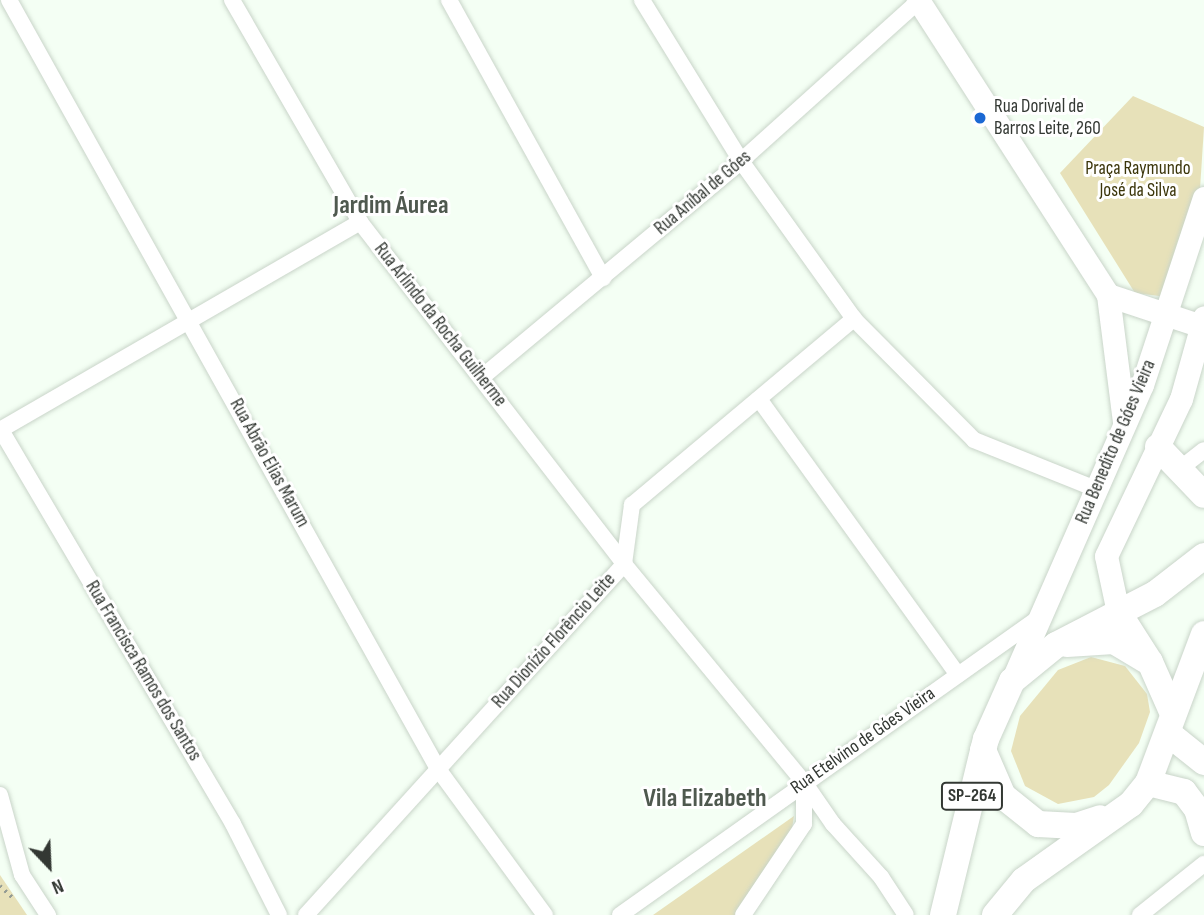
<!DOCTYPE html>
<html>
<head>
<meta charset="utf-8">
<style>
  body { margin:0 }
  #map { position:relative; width:1204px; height:915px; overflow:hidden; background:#f4fff4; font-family:"Sofia Sans Condensed",sans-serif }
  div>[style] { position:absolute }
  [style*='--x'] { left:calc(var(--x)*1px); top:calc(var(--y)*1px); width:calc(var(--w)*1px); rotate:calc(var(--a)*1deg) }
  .green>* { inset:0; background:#e7e1b9 }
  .path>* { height:3.5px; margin-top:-1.75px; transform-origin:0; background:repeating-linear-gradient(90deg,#949c94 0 2px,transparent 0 7px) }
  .roads { filter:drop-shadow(0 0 2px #c9d5c9) drop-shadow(0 0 2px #c9d5c9) }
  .street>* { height:16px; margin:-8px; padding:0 8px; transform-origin:8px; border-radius:8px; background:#fff }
  .secondary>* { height:23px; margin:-11.5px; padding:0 11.5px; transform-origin:11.5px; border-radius:11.5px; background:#fff }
  .primary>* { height:26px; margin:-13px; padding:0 13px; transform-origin:13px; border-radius:13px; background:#fff }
  .dots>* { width:19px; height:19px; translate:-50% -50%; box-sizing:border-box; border:4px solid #fff; border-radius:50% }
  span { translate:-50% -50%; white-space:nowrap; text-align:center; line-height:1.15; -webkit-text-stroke:6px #fff; paint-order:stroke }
  .shield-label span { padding:2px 5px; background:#fff; border:2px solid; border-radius:5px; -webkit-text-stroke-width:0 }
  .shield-label { font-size:18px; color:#333833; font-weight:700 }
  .poi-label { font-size:19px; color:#333833 }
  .left { translate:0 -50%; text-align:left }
  .park-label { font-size:19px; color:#3b350a }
  .street-label { font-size:19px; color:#333833 }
  .district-label { font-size:26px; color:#4f594f; font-weight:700 }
  .north { position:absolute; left:14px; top:831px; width:70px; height:70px; -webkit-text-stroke:5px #fff; paint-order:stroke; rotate:157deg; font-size:19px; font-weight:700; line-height:28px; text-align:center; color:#333833 }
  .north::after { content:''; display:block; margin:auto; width:24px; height:32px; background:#333833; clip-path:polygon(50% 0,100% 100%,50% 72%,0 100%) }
</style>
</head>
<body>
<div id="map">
  <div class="green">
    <div style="clip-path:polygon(1133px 96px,1204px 127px,1200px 189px,1167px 297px,1135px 293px,1060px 173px)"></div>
    <div style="clip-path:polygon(1091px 657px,1125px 666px,1147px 694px,1150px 712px,1139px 743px,1109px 785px,1094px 797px,1058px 804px,1025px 786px,1011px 751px,1020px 716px,1058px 670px)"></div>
    <div style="clip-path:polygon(794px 816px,792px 829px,735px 915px,653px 915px)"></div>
    <div style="clip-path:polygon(0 875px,27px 915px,0 915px)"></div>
  </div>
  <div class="path">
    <div style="--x:0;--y:886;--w:19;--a:43"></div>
  </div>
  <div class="roads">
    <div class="street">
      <div style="--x:9;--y:0;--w:881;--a:60.84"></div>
      <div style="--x:438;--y:769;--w:181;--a:53.8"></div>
      <div style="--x:232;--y:0;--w:256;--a:60"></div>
      <div style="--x:360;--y:222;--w:432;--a:52.3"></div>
      <div style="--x:624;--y:564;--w:283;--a:50.5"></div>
      <div style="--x:804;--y:782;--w:51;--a:55.4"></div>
      <div style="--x:833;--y:824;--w:72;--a:47.8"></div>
      <div style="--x:881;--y:877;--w:45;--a:56.7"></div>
      <div style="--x:449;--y:0;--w:318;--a:61"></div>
      <div style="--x:642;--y:0;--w:189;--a:58.4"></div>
      <div style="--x:741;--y:161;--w:194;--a:54.4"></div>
      <div style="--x:854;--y:319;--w:170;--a:45.2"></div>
      <div style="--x:974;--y:440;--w:131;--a:21.9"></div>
      <div style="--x:481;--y:378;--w:339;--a:-39.8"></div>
      <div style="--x:741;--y:161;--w:239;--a:-42"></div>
      <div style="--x:759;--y:399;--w:340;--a:54.2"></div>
      <div style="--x:0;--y:430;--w:416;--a:-30"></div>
      <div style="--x:1;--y:430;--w:457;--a:59.5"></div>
      <div style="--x:233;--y:824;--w:102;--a:63.2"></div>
      <div style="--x:1181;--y:468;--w:29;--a:-38"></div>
      <div style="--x:0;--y:795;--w:83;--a:74.6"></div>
      <div style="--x:22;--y:875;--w:48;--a:57"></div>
      <div style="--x:306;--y:915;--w:474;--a:-47.8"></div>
      <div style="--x:624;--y:564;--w:60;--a:-82.3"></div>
      <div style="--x:632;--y:505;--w:290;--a:-40"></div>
      <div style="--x:620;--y:915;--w:511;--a:-35.37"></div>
      <div style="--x:743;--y:915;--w:110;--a:-56.2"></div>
      <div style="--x:804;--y:824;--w:42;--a:-90"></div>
      <div style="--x:1140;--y:915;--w:82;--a:-38.6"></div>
    </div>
    <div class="secondary">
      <div style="--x:918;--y:0;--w:351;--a:57.2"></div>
      <div style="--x:1108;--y:295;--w:128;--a:82.8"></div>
      <div style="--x:1108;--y:295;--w:98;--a:18.4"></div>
      <div style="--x:1118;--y:612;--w:57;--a:-102.1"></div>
      <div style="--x:1106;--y:556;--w:174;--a:-64.5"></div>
      <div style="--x:1181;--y:399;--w:85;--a:-74.3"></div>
      <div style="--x:1012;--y:681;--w:323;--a:-66.3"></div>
      <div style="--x:1142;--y:385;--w:197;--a:-71.7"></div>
    </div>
    <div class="primary">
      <div style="--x:1158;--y:447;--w:66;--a:46.2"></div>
      <div style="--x:1118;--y:612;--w:59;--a:57.4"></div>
      <div style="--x:1150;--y:662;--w:57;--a:66.1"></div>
      <div style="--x:1067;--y:644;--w:47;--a:-3.7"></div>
      <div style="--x:1114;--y:641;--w:37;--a:31"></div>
      <div style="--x:1169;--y:734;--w:45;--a:38.7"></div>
      <div style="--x:983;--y:750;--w:50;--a:66.5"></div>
      <div style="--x:1003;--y:796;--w:45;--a:38.7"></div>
      <div style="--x:1038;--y:824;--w:38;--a:3"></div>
      <div style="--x:1076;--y:826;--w:25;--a:-18"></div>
      <div style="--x:1148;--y:783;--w:37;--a:14"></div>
      <div style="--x:1184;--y:792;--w:21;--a:53"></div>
      <div style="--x:1197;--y:809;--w:25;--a:74"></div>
      <div style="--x:943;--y:915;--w:181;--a:-76.3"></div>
      <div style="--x:986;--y:739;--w:64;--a:-65.9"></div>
      <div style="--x:1012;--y:681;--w:57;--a:-39.3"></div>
      <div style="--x:1056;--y:645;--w:111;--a:-27.3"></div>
      <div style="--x:1155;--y:594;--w:62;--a:-37.8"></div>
      <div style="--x:995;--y:915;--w:45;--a:-50.4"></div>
      <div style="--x:1024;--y:880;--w:131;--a:-35.4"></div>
      <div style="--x:1131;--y:804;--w:27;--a:-51"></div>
      <div style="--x:1148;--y:783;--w:159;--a:-69.4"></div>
    </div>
  </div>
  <div class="dots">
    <div style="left:980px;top:118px;background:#1b68d3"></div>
  </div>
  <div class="shield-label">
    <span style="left:972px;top:796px">SP-264</span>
  </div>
  <div class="poi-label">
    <span class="left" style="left:994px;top:118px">Rua Dorival de<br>Barros Leite, 260</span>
  </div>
  <div class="park-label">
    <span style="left:1138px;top:180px">Praça Raymundo<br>José da Silva</span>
  </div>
  <div class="street-label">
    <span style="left:703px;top:193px;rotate:-40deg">Rua Aníbal de Góes</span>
    <span style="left:440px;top:325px;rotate:52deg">Rua Arlindo da Rocha Guilherme</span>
    <span style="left:1116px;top:442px;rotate:-67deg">Rua Benedito de Góes Vieira</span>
    <span style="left:269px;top:463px;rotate:61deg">Rua Abrão Elias Marum</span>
    <span style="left:554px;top:641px;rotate:-48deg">Rua Dionízio Florêncio Leite</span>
    <span style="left:143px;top:671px;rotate:59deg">Rua Francisca Ramos dos Santos</span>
    <span style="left:863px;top:741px;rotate:-35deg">Rua Etelvino de Góes Vieira</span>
  </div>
  <div class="district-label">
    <span style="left:391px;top:206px">Jardim Áurea</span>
    <span style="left:705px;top:799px">Vila Elizabeth</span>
  </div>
  <div class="north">N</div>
</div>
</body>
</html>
